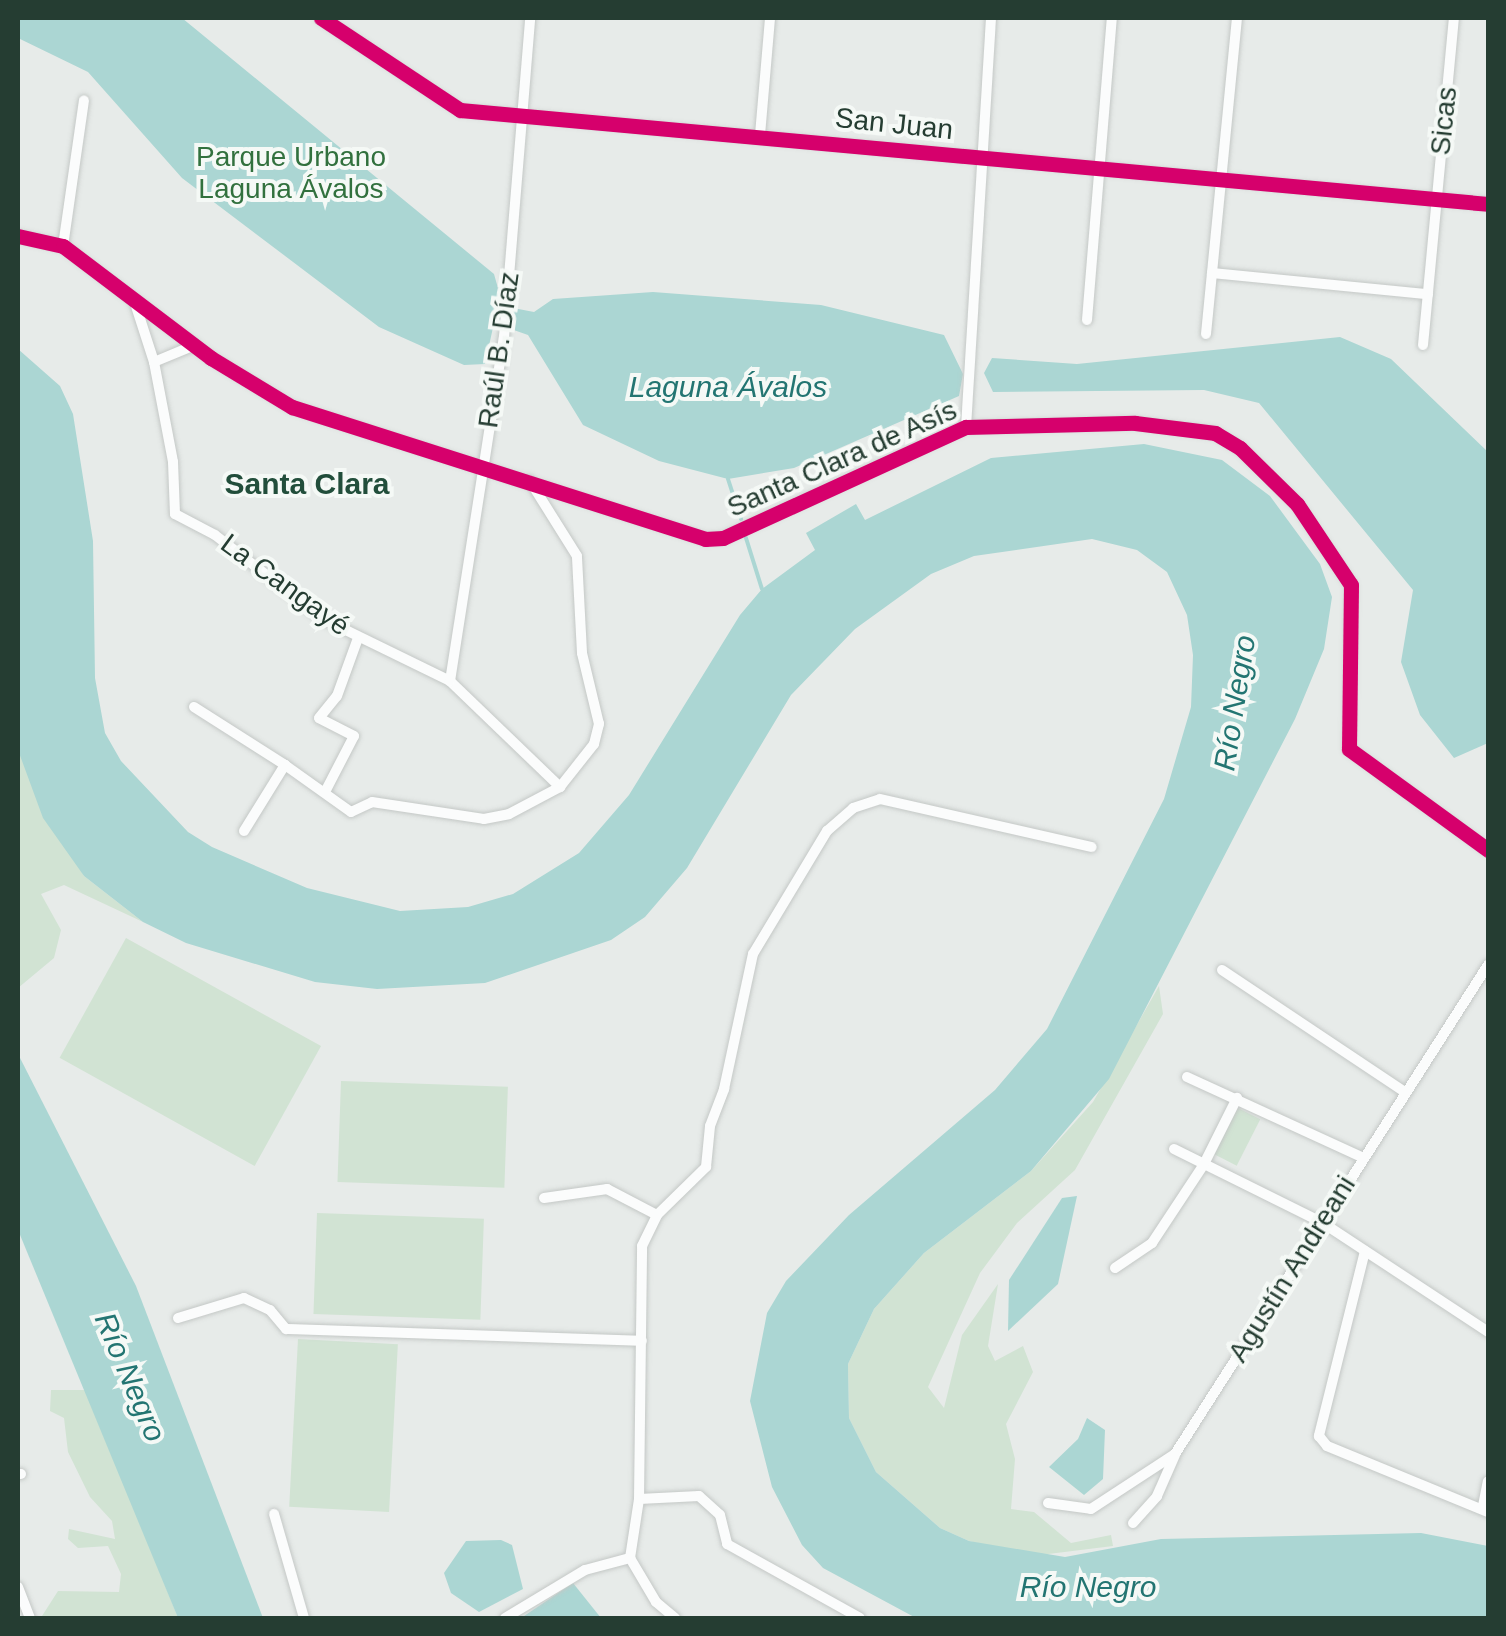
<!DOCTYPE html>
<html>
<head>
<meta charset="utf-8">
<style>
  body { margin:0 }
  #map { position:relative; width:1506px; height:1636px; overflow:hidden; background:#e7ebe9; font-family:Arial,sans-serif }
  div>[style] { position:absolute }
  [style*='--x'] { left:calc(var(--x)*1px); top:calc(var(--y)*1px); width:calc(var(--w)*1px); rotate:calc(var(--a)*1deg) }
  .green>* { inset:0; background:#d1e3d3; transform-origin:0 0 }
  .water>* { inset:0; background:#abd6d3 }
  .stream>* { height:4px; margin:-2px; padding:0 2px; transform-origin:2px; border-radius:2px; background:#abd6d3 }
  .roads { filter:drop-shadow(0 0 2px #c4c8c6) drop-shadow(0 0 2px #c4c8c6) }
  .minor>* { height:10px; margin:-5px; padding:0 5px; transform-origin:5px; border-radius:5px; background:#fbfcfc }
  .cycleway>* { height:15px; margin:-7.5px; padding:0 7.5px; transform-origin:7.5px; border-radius:7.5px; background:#d6006c }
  span { translate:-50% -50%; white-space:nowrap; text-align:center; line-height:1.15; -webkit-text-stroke:8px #f5f9f6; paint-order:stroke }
  .street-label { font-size:28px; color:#253d32 }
  .park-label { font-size:28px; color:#32713e }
  .water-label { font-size:30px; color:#237572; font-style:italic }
  .neighbourhood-label { font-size:30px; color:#224e3b; font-weight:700 }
  .frame { position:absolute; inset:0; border:20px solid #253d32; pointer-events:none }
</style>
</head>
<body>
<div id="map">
  <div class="green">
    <div style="clip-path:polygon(18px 750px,84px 876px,143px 922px,64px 885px,41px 894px,61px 930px,54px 958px,18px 988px)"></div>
    <div style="left:126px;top:938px;width:223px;height:137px;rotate:29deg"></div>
    <div style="clip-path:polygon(1159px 986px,1163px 1014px,1075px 1170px,1017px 1223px,980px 1273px,928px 1387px,944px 1408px,962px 1335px,998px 1284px,988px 1346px,995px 1361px,1023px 1346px,1033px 1372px,1006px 1424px,1015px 1459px,1011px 1509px,1034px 1512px,1071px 1543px,1111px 1535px,1113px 1546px,1032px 1556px,969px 1541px,940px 1528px,876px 1472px,849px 1418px,848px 1364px,874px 1309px,924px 1253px,1031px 1171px,1093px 1102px)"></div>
    <div style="left:341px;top:1081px;width:167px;height:101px;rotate:2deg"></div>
    <div style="left:1238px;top:1108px;width:25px;height:52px;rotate:27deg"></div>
    <div style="left:317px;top:1213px;width:167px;height:101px;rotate:2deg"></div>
    <div style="left:298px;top:1339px;width:100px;height:168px;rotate:3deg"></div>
    <div style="clip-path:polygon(51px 1390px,87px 1390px,178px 1618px,42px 1616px,58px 1591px,119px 1592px,121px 1574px,108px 1546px,78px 1548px,68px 1539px,69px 1529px,115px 1539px,112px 1521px,90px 1497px,68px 1452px,64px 1418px,50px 1411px)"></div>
  </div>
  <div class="water">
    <div style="clip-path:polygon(18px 18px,182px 18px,494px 274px,503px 306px,534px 312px,553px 299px,653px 292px,821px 305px,944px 335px,963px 374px,959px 396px,794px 468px,728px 479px,659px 461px,583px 425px,528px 335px,494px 323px,485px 364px,464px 365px,379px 327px,182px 178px,88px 72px,18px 38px)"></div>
    <div style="clip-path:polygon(1340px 337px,1391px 359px,1488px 452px,1488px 743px,1454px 758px,1420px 715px,1401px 662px,1413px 590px,1259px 403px,1204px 390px,993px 392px,984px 373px,992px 358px,1077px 364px)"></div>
    <div style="clip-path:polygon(18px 349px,60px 386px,73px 414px,93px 541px,95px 678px,105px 733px,121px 761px,188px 832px,212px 847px,307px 888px,400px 911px,468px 907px,513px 894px,579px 853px,629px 795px,740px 615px,762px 589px,815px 550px,806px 533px,856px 504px,865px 520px,991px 458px,1144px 444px,1222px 460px,1270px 496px,1320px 564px,1332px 597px,1324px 649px,1295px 719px,1109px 1079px,1031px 1171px,924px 1253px,874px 1309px,848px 1364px,849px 1418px,876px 1472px,940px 1528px,969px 1541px,1065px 1557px,1161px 1539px,1421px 1533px,1488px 1546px,1488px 1618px,916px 1618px,823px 1568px,802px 1545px,772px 1487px,750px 1401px,767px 1313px,786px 1281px,849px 1215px,995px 1090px,1047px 1029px,1164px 799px,1191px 707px,1193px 655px,1187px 615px,1167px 572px,1137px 550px,1092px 539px,974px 556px,931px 574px,855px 629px,791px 695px,687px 868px,645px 917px,611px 940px,485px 983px,377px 989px,315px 982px,186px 943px,143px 922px,84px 876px,43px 818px,18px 750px)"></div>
    <div style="clip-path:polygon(18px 1054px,136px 1286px,263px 1618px,178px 1618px,18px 1230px)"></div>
    <div style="clip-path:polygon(1077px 1196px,1058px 1284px,1008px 1331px,1009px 1280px,1062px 1198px)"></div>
    <div style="clip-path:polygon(1087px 1418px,1105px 1430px,1103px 1479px,1084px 1495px,1049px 1467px,1078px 1439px)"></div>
    <div style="clip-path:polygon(501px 1540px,512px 1545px,523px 1589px,479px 1612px,451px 1593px,444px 1573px,466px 1541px)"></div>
    <div style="clip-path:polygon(573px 1583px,601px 1618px,521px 1618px)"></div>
  </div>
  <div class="stream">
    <div style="--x:728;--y:479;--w:42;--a:72"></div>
    <div style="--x:746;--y:538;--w:53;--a:72.6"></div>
  </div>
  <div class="roads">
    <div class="minor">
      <div style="--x:321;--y:18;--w:167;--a:33.5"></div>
      <div style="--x:460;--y:110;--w:1032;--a:5.22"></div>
      <div style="--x:760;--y:135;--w:117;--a:-85.1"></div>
      <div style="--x:18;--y:236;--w:46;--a:12.5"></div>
      <div style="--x:63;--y:246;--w:186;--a:37.1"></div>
      <div style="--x:211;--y:358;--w:95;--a:31.2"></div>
      <div style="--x:292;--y:407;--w:434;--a:17.7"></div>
      <div style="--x:705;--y:539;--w:18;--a:-3"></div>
      <div style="--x:723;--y:538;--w:267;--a:-24.6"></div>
      <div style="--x:966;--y:427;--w:169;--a:-1.4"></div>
      <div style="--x:1135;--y:423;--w:81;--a:7.1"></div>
      <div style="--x:1215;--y:433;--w:29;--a:31"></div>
      <div style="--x:1240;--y:448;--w:80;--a:44.5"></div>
      <div style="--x:1297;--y:504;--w:97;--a:56.3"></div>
      <div style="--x:1351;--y:585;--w:164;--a:90.7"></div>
      <div style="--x:1349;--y:749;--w:172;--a:36"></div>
      <div style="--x:63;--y:246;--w:147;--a:-81.8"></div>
      <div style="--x:1212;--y:273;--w:217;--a:5.6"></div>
      <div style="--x:134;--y:300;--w:65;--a:72.1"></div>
      <div style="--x:154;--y:362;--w:102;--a:79.2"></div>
      <div style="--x:173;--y:462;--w:52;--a:87.8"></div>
      <div style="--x:175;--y:514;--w:45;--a:27.7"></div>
      <div style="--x:215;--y:535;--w:137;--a:37.9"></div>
      <div style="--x:323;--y:619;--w:141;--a:26"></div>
      <div style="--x:450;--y:681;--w:153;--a:43.9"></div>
      <div style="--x:1087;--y:320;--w:303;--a:-85.3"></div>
      <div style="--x:1206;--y:334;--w:318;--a:-84.4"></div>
      <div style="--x:1423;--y:345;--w:328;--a:-84.6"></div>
      <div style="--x:154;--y:362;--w:44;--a:-22.5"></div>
      <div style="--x:966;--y:427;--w:410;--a:-86.5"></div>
      <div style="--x:450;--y:681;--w:348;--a:-81.1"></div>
      <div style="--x:504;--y:337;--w:320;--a:-85.3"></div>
      <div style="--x:194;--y:707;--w:108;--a:32.5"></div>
      <div style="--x:325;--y:792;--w:63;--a:-62.6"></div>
      <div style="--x:354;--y:736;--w:39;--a:-153"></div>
      <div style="--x:319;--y:718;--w:28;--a:-51"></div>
      <div style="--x:337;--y:696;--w:62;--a:-70.1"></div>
      <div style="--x:244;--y:831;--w:78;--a:-58.2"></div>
      <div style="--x:285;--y:765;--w:81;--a:35.5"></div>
      <div style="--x:351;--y:812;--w:23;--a:-25"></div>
      <div style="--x:372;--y:802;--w:113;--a:8.6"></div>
      <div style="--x:484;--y:819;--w:25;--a:-11"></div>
      <div style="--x:509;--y:814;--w:58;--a:-27.9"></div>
      <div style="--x:560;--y:787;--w:55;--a:-51.7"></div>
      <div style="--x:594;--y:744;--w:21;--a:-76"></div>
      <div style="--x:599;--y:724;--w:73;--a:-103.5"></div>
      <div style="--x:582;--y:653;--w:97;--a:-93"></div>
      <div style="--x:577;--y:556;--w:89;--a:-122.1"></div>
      <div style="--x:1222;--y:970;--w:220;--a:33.7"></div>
      <div style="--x:1187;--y:1077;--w:192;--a:24.6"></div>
      <div style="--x:1174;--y:1149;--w:166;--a:26.4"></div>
      <div style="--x:1323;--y:1223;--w:198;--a:33.4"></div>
      <div style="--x:544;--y:1198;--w:64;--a:-8.1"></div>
      <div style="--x:607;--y:1189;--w:56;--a:27.5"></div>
      <div style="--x:1365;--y:1251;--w:191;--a:104"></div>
      <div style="--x:1319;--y:1436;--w:13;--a:51"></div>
      <div style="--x:1327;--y:1446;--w:174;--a:22.3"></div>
      <div style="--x:1115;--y:1268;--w:45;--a:-34"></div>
      <div style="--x:1152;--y:1243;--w:95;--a:-56.6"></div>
      <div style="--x:1204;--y:1164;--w:74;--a:-63.4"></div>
      <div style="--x:178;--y:1318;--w:69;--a:-16.9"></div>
      <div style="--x:244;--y:1298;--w:29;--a:25"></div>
      <div style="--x:270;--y:1310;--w:25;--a:50"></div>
      <div style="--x:286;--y:1329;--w:356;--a:1.9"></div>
      <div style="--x:18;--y:1474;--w:3;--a:0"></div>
      <div style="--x:639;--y:1499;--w:60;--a:-2.9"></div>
      <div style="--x:699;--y:1496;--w:28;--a:42"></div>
      <div style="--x:720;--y:1515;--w:30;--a:76"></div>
      <div style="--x:727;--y:1544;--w:152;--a:29.1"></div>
      <div style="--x:1048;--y:1503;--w:43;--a:7.9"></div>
      <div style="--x:1091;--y:1509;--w:100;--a:-33.2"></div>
      <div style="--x:1175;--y:1454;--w:581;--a:-57.38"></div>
      <div style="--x:1483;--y:1506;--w:25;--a:-79"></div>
      <div style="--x:274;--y:1514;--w:108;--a:73.9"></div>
      <div style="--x:1133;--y:1523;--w:36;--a:-48"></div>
      <div style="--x:1157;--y:1496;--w:45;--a:-66.3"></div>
      <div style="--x:630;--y:1558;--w:51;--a:59.4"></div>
      <div style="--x:656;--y:1602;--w:25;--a:40"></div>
      <div style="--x:18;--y:1587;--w:33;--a:69"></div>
      <div style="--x:505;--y:1618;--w:93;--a:-31"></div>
      <div style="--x:585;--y:1570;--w:47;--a:-14.9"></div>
      <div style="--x:630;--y:1558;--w:60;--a:-81.3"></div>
      <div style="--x:639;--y:1499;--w:253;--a:-89.3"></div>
      <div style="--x:642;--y:1246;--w:34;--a:-64"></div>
      <div style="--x:657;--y:1215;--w:69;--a:-44.4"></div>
      <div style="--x:706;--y:1167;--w:41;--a:-84.4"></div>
      <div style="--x:710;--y:1126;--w:40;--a:-69"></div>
      <div style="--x:724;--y:1089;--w:138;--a:-77.9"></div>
      <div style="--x:753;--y:954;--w:144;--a:-59"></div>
      <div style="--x:827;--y:831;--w:35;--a:-41"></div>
      <div style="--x:853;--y:808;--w:28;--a:-18"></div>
      <div style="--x:880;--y:799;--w:217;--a:12.8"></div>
    </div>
  </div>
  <div class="cycleway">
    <div style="--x:321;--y:18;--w:167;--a:33.5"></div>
    <div style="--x:460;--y:110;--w:1032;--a:5.22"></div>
    <div style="--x:18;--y:236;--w:46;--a:12.5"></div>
    <div style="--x:63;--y:246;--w:186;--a:37.1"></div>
    <div style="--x:211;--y:358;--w:95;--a:31.2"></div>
    <div style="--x:292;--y:407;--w:434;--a:17.7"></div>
    <div style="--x:705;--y:539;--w:18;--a:-3"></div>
    <div style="--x:723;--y:538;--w:267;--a:-24.6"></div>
    <div style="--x:966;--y:427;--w:169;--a:-1.4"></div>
    <div style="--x:1135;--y:423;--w:81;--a:7.1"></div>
    <div style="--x:1215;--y:433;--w:29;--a:31"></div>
    <div style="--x:1240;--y:448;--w:80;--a:44.5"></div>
    <div style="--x:1297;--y:504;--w:97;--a:56.3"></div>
    <div style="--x:1351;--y:585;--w:164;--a:90.7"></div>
    <div style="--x:1349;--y:749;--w:172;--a:36"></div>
  </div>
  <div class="street-label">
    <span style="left:1444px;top:121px;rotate:-84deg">Sicas</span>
    <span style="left:894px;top:124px;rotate:6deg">San Juan</span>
    <span style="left:499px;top:350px;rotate:-82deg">Raúl B. Díaz</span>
    <span style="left:842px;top:459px;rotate:-24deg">Santa Clara de Asís</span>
    <span style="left:285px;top:585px;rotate:36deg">La Cangayé</span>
    <span style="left:1292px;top:1269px;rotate:-58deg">Agustín Andreani</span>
  </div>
  <div class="park-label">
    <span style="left:291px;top:173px">Parque Urbano<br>Laguna Ávalos</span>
  </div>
  <div class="water-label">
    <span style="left:728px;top:387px">Laguna Ávalos</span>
    <span style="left:1235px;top:703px;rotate:-81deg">Río Negro</span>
    <span style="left:130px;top:1377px;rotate:67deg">Río Negro</span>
    <span style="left:1088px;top:1587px">Río Negro</span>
  </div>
  <div class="neighbourhood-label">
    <span style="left:307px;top:484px">Santa Clara</span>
  </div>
  <div class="frame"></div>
</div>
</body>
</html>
